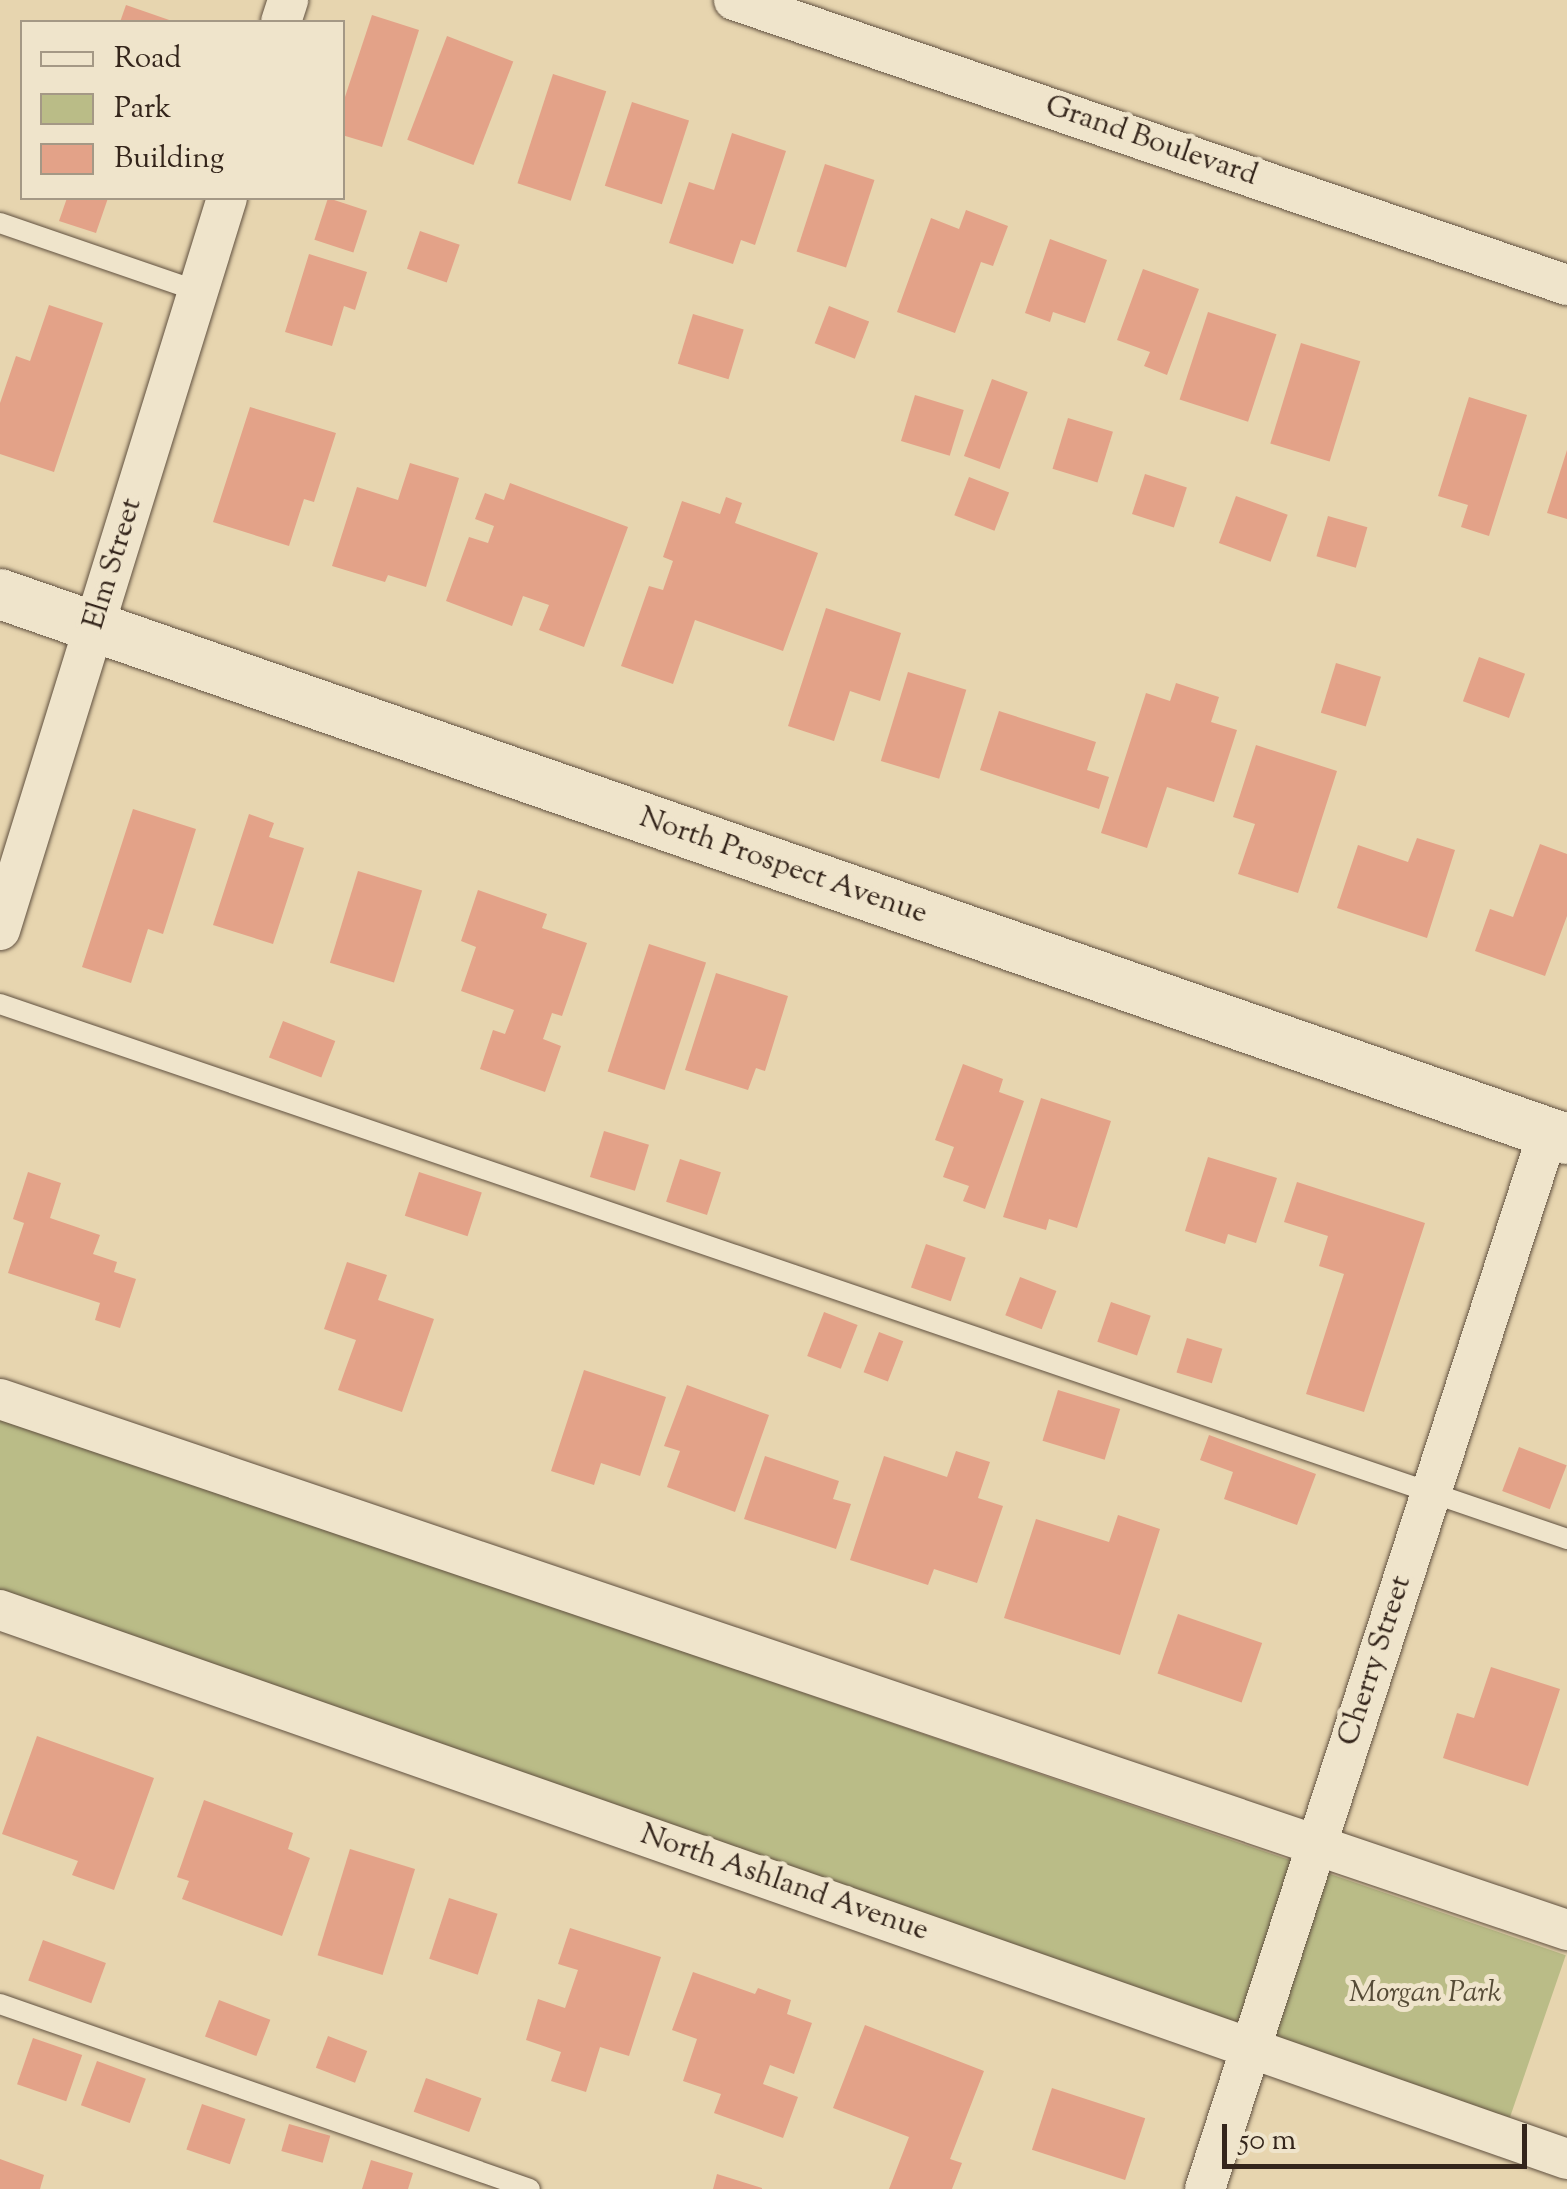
<!DOCTYPE html>
<html>
<head>
<meta charset="utf-8">
<style>
  body { margin:0 }
  #map { position:relative; width:1567px; height:2189px; overflow:hidden; background:#e7d5af; font-family:"Sorts Mill Goudy",serif }
  div>[style] { position:absolute }
  [style*='--x'] { left:calc(var(--x)*1px); top:calc(var(--y)*1px); width:calc(var(--w)*1px); rotate:calc(var(--a)*1deg) }
  .green>* { inset:0; background:#babc87; transform-origin:0 0 }
  .building>* { inset:0; background:#e3a288; transform-origin:0 0 }
  .roads { filter:drop-shadow(0 0 2px #615140) drop-shadow(0 0 2px #615140) }
  .service>* { height:20px; margin:-10px; padding:0 10px; transform-origin:10px; border-radius:10px; background:#efe4cb }
  .minor>* { height:40px; margin:-20px; padding:0 20px; transform-origin:20px; border-radius:20px; background:#efe4cb }
  .tertiary>* { height:50px; margin:-25px; padding:0 25px; transform-origin:25px; border-radius:25px; background:#efe4cb }
  span { translate:-50% -50%; white-space:nowrap; text-align:center; line-height:1.15; -webkit-text-stroke:10px #efe4cb; paint-order:stroke }
  .street-label { font-size:30px; color:#34251b }
  .park-label { font-size:30px; color:#564b36; font-style:italic }
  .legend { position:absolute; left:20px; top:20px; width:325px; height:180px; box-sizing:border-box; background:#efe4cb; border:2px solid #a49885; margin:0; padding:12px 18px; list-style:none; font-size:30px; color:#34251b }
  .legend li { display:flex; align-items:center; gap:20px; height:50px }
  .legend b { width:50px; border:2px solid #a49885 }
  .scale { position:absolute; left:1222px; top:2124px; width:305px; height:45px; box-sizing:border-box; border:5px solid #34251b; border-top:0; padding-left:12px; font-size:30px; line-height:35px; white-space:nowrap; color:#34251b; -webkit-text-stroke:8px #efe4cb; paint-order:stroke }
</style>
</head>
<body>
<div id="map">
  <div class="green">
    <div style="left:0;top:1416px;width:1656px;height:172px;rotate:19deg"></div>
  </div>
  <div class="building">
    <div style="clip-path:polygon(126px 5px,175px 22px,120px 22px)"></div>
    <div style="clip-path:polygon(372px 15px,419px 30px,382px 147px,342px 135px,342px 106px)"></div>
    <div style="left:447px;top:36px;width:71px;height:111px;rotate:21deg"></div>
    <div style="left:553px;top:74px;width:56px;height:115px;rotate:18deg"></div>
    <div style="left:632px;top:102px;width:60px;height:88px;rotate:18deg"></div>
    <div style="clip-path:polygon(732px 133px,786px 151px,755px 245px,741px 240px,733px 264px,669px 243px,689px 182px,714px 190px)"></div>
    <div style="left:825px;top:164px;width:52px;height:92px;rotate:18deg"></div>
    <div style="clip-path:polygon(67px 198px,108px 198px,96px 233px,59px 221px)"></div>
    <div style="left:328px;top:198px;width:41px;height:44px;rotate:18deg"></div>
    <div style="clip-path:polygon(966px 210px,1008px 226px,993px 266px,981px 262px,955px 333px,897px 312px,931px 218px,959px 229px)"></div>
    <div style="left:420px;top:231px;width:42px;height:40px;rotate:19deg"></div>
    <div style="clip-path:polygon(1050px 239px,1107px 260px,1085px 323px,1053px 312px,1050px 322px,1025px 313px)"></div>
    <div style="clip-path:polygon(309px 254px,367px 272px,355px 310px,344px 306px,332px 346px,285px 332px)"></div>
    <div style="clip-path:polygon(1143px 269px,1199px 289px,1167px 375px,1144px 366px,1150px 352px,1117px 340px)"></div>
    <div style="clip-path:polygon(49px 305px,103px 323px,54px 472px,0 454px,0 403px,16px 356px,30px 361px)"></div>
    <div style="left:829px;top:306px;width:43px;height:40px;rotate:21deg"></div>
    <div style="left:1208px;top:312px;width:72px;height:92px;rotate:18deg"></div>
    <div style="left:693px;top:314px;width:53px;height:52px;rotate:17deg"></div>
    <div style="left:1301px;top:343px;width:62px;height:105px;rotate:17deg"></div>
    <div style="left:992px;top:379px;width:38px;height:82px;rotate:20deg"></div>
    <div style="left:915px;top:395px;width:51px;height:48px;rotate:17deg"></div>
    <div style="clip-path:polygon(1469px 397px,1527px 415px,1489px 536px,1461px 527px,1468px 505px,1438px 496px)"></div>
    <div style="clip-path:polygon(250px 407px,336px 433px,314px 502px,304px 499px,289px 546px,213px 522px)"></div>
    <div style="left:1068px;top:418px;width:47px;height:53px;rotate:17deg"></div>
    <div style="clip-path:polygon(1567px 450px,1567px 519px,1547px 513px)"></div>
    <div style="clip-path:polygon(410px 463px,459px 478px,426px 587px,388px 575px,385px 582px,332px 566px,357px 487px,398px 500px)"></div>
    <div style="left:1145px;top:474px;width:44px;height:42px;rotate:18deg"></div>
    <div style="left:969px;top:477px;width:43px;height:41px;rotate:21deg"></div>
    <div style="clip-path:polygon(510px 483px,628px 527px,584px 647px,539px 630px,549px 605px,523px 596px,512px 626px,446px 601px,469px 537px,488px 543px,494px 526px,475px 519px,485px 493px,504px 500px)"></div>
    <div style="left:1236px;top:496px;width:55px;height:50px;rotate:20deg"></div>
    <div style="clip-path:polygon(726px 497px,742px 503px,735px 523px,818px 553px,783px 651px,695px 620px,673px 684px,621px 666px,649px 586px,663px 590px,673px 561px,663px 557px,682px 501px,720px 514px)"></div>
    <div style="left:1328px;top:516px;width:41px;height:42px;rotate:16deg"></div>
    <div style="clip-path:polygon(826px 608px,901px 633px,880px 701px,850px 691px,834px 741px,788px 726px)"></div>
    <div style="left:1479px;top:657px;width:49px;height:47px;rotate:20deg"></div>
    <div style="left:1336px;top:663px;width:47px;height:52px;rotate:17deg"></div>
    <div style="left:908px;top:672px;width:61px;height:93px;rotate:17deg"></div>
    <div style="clip-path:polygon(1176px 683px,1219px 697px,1211px 722px,1237px 730px,1214px 802px,1167px 787px,1147px 848px,1101px 833px,1146px 693px,1170px 701px)"></div>
    <div style="clip-path:polygon(999px 711px,1096px 742px,1087px 770px,1109px 777px,1099px 809px,980px 770px)"></div>
    <div style="clip-path:polygon(1256px 745px,1337px 771px,1298px 893px,1238px 874px,1255px 824px,1233px 817px)"></div>
    <div style="clip-path:polygon(133px 809px,196px 829px,163px 934px,148px 929px,131px 983px,82px 967px)"></div>
    <div style="clip-path:polygon(249px 814px,274px 823px,269px 837px,304px 848px,273px 944px,213px 925px)"></div>
    <div style="clip-path:polygon(1417px 838px,1455px 850px,1427px 938px,1337px 908px,1358px 845px,1408px 862px)"></div>
    <div style="clip-path:polygon(1540px 844px,1567px 854px,1567px 916px,1545px 976px,1475px 951px,1490px 909px,1513px 917px)"></div>
    <div style="left:358px;top:871px;width:67px;height:96px;rotate:17deg"></div>
    <div style="clip-path:polygon(478px 890px,547px 914px,542px 928px,587px 943px,562px 1016px,552px 1013px,543px 1039px,561px 1046px,545px 1092px,480px 1069px,493px 1030px,505px 1034px,514px 1010px,461px 991px,476px 947px,461px 941px)"></div>
    <div style="left:649px;top:944px;width:60px;height:134px;rotate:18deg"></div>
    <div style="clip-path:polygon(716px 973px,788px 996px,765px 1071px,756px 1068px,748px 1090px,685px 1070px)"></div>
    <div style="left:283px;top:1021px;width:56px;height:39px;rotate:21deg"></div>
    <div style="clip-path:polygon(963px 1064px,1003px 1079px,999px 1092px,1024px 1101px,985px 1209px,963px 1201px,969px 1186px,943px 1177px,954px 1147px,935px 1140px)"></div>
    <div style="clip-path:polygon(1041px 1098px,1111px 1121px,1077px 1228px,1049px 1219px,1046px 1230px,1003px 1217px)"></div>
    <div style="left:604px;top:1131px;width:47px;height:48px;rotate:17deg"></div>
    <div style="clip-path:polygon(1208px 1157px,1277px 1178px,1256px 1243px,1228px 1234px,1225px 1244px,1185px 1231px)"></div>
    <div style="left:680px;top:1159px;width:43px;height:45px;rotate:18deg"></div>
    <div style="clip-path:polygon(28px 1172px,61px 1183px,50px 1218px,100px 1235px,93px 1254px,117px 1262px,114px 1272px,136px 1279px,120px 1328px,95px 1320px,100px 1303px,8px 1273px,24px 1223px,13px 1219px)"></div>
    <div style="left:419px;top:1172px;width:66px;height:46px;rotate:18deg"></div>
    <div style="clip-path:polygon(1297px 1182px,1425px 1223px,1364px 1412px,1306px 1394px,1344px 1274px,1319px 1266px,1328px 1236px,1284px 1222px)"></div>
    <div style="left:926px;top:1244px;width:42px;height:46px;rotate:19deg"></div>
    <div style="clip-path:polygon(347px 1262px,387px 1275px,378px 1300px,434px 1319px,402px 1412px,338px 1390px,356px 1340px,324px 1329px)"></div>
    <div style="left:1020px;top:1277px;width:39px;height:41px;rotate:21deg"></div>
    <div style="left:1111px;top:1302px;width:42px;height:42px;rotate:19deg"></div>
    <div style="left:824px;top:1312px;width:36px;height:47px;rotate:21deg"></div>
    <div style="left:879px;top:1332px;width:26px;height:43px;rotate:21deg"></div>
    <div style="left:1187px;top:1338px;width:37px;height:36px;rotate:17deg"></div>
    <div style="clip-path:polygon(584px 1370px,666px 1397px,640px 1476px,601px 1463px,594px 1485px,551px 1471px)"></div>
    <div style="clip-path:polygon(687px 1385px,769px 1415px,735px 1512px,667px 1487px,680px 1451px,664px 1446px)"></div>
    <div style="left:1058px;top:1390px;width:65px;height:53px;rotate:17deg"></div>
    <div style="clip-path:polygon(1209px 1435px,1316px 1474px,1297px 1525px,1224px 1499px,1233px 1472px,1200px 1460px)"></div>
    <div style="left:1519px;top:1447px;width:51px;height:47px;rotate:21deg"></div>
    <div style="clip-path:polygon(956px 1451px,990px 1462px,978px 1498px,1003px 1506px,977px 1583px,934px 1569px,928px 1585px,850px 1560px,884px 1456px,947px 1477px)"></div>
    <div style="clip-path:polygon(765px 1456px,839px 1481px,833px 1499px,851px 1504px,836px 1549px,744px 1519px)"></div>
    <div style="clip-path:polygon(1118px 1515px,1160px 1529px,1120px 1655px,1004px 1618px,1036px 1519px,1109px 1542px)"></div>
    <div style="left:1178px;top:1614px;width:89px;height:63px;rotate:19deg"></div>
    <div style="clip-path:polygon(1491px 1667px,1560px 1689px,1528px 1786px,1443px 1758px,1457px 1713px,1474px 1718px)"></div>
    <div style="clip-path:polygon(37px 1736px,154px 1778px,114px 1890px,72px 1875px,78px 1861px,2px 1834px)"></div>
    <div style="clip-path:polygon(204px 1800px,293px 1833px,288px 1849px,310px 1858px,282px 1936px,182px 1899px,189px 1881px,177px 1877px)"></div>
    <div style="left:350px;top:1849px;width:68px;height:111px;rotate:17deg"></div>
    <div style="left:449px;top:1898px;width:51px;height:64px;rotate:18deg"></div>
    <div style="clip-path:polygon(570px 1928px,661px 1957px,629px 2056px,600px 2047px,586px 2092px,551px 2081px,561px 2052px,526px 2040px,538px 1999px,565px 2008px,578px 1970px,558px 1964px)"></div>
    <div style="left:43px;top:1940px;width:67px;height:43px;rotate:20deg"></div>
    <div style="clip-path:polygon(693px 1972px,755px 1994px,758px 1988px,791px 2000px,787px 2014px,812px 2023px,794px 2074px,770px 2065px,763px 2084px,798px 2097px,783px 2138px,714px 2113px,721px 2094px,683px 2081px,697px 2039px,672px 2030px)"></div>
    <div style="left:219px;top:2000px;width:55px;height:39px;rotate:21deg"></div>
    <div style="clip-path:polygon(865px 2025px,984px 2071px,950px 2159px,962px 2163px,952px 2189px,889px 2189px,909px 2137px,833px 2108px)"></div>
    <div style="left:328px;top:2036px;width:42px;height:34px;rotate:21deg"></div>
    <div style="left:33px;top:2038px;width:52px;height:49px;rotate:19deg"></div>
    <div style="left:97px;top:2061px;width:52px;height:47px;rotate:20deg"></div>
    <div style="left:426px;top:2078px;width:59px;height:36px;rotate:20deg"></div>
    <div style="left:1052px;top:2088px;width:98px;height:65px;rotate:18deg"></div>
    <div style="left:202px;top:2104px;width:46px;height:48px;rotate:19deg"></div>
    <div style="left:289px;top:2124px;width:43px;height:28px;rotate:16deg"></div>
    <div style="clip-path:polygon(0 2159px,44px 2175px,40px 2189px,0 2189px)"></div>
    <div style="clip-path:polygon(371px 2160px,413px 2173px,408px 2189px,362px 2189px)"></div>
    <div style="clip-path:polygon(717px 2174px,762px 2188px,762px 2189px,713px 2189px)"></div>
  </div>
  <div class="roads">
    <div class="service">
      <div style="--x:0;--y:223;--w:209;--a:19"></div>
      <div style="--x:0;--y:1004;--w:1656;--a:18.85"></div>
      <div style="--x:0;--y:2004;--w:561;--a:19.24"></div>
    </div>
    <div class="minor">
      <div style="--x:734;--y:0;--w:880;--a:18.89"></div>
      <div style="--x:281;--y:22;--w:23;--a:-72"></div>
      <div style="--x:0;--y:930;--w:766;--a:-72.77"></div>
      <div style="--x:0;--y:1399;--w:1655;--a:18.72"></div>
      <div style="--x:0;--y:1610;--w:1660;--a:19.31"></div>
      <div style="--x:1205;--y:2189;--w:1110;--a:-72.01"></div>
    </div>
    <div class="tertiary">
      <div style="--x:0;--y:594;--w:1659;--a:19.18"></div>
    </div>
  </div>
  <div class="street-label">
    <span style="left:1151px;top:142px;rotate:19deg">Grand Boulevard</span>
    <span style="left:114px;top:564px;rotate:-73deg">Elm Street</span>
    <span style="left:783px;top:867px;rotate:19deg">North Prospect Avenue</span>
    <span style="left:1376px;top:1661px;rotate:-72deg">Cherry Street</span>
    <span style="left:784px;top:1884px;rotate:19deg">North Ashland Avenue</span>
  </div>
  <div class="park-label">
    <span style="left:1425px;top:1994px">Morgan Park</span>
  </div>
  <ul class="legend">
  <li><b style="height:12px;background:#efe4cb"></b>Road</li>
  <li><b style="height:28px;background:#babc87"></b>Park</li>
  <li><b style="height:28px;background:#e3a288"></b>Building</li>
  </ul>
  <div class="scale">50 m</div>
</div>
</body>
</html>
